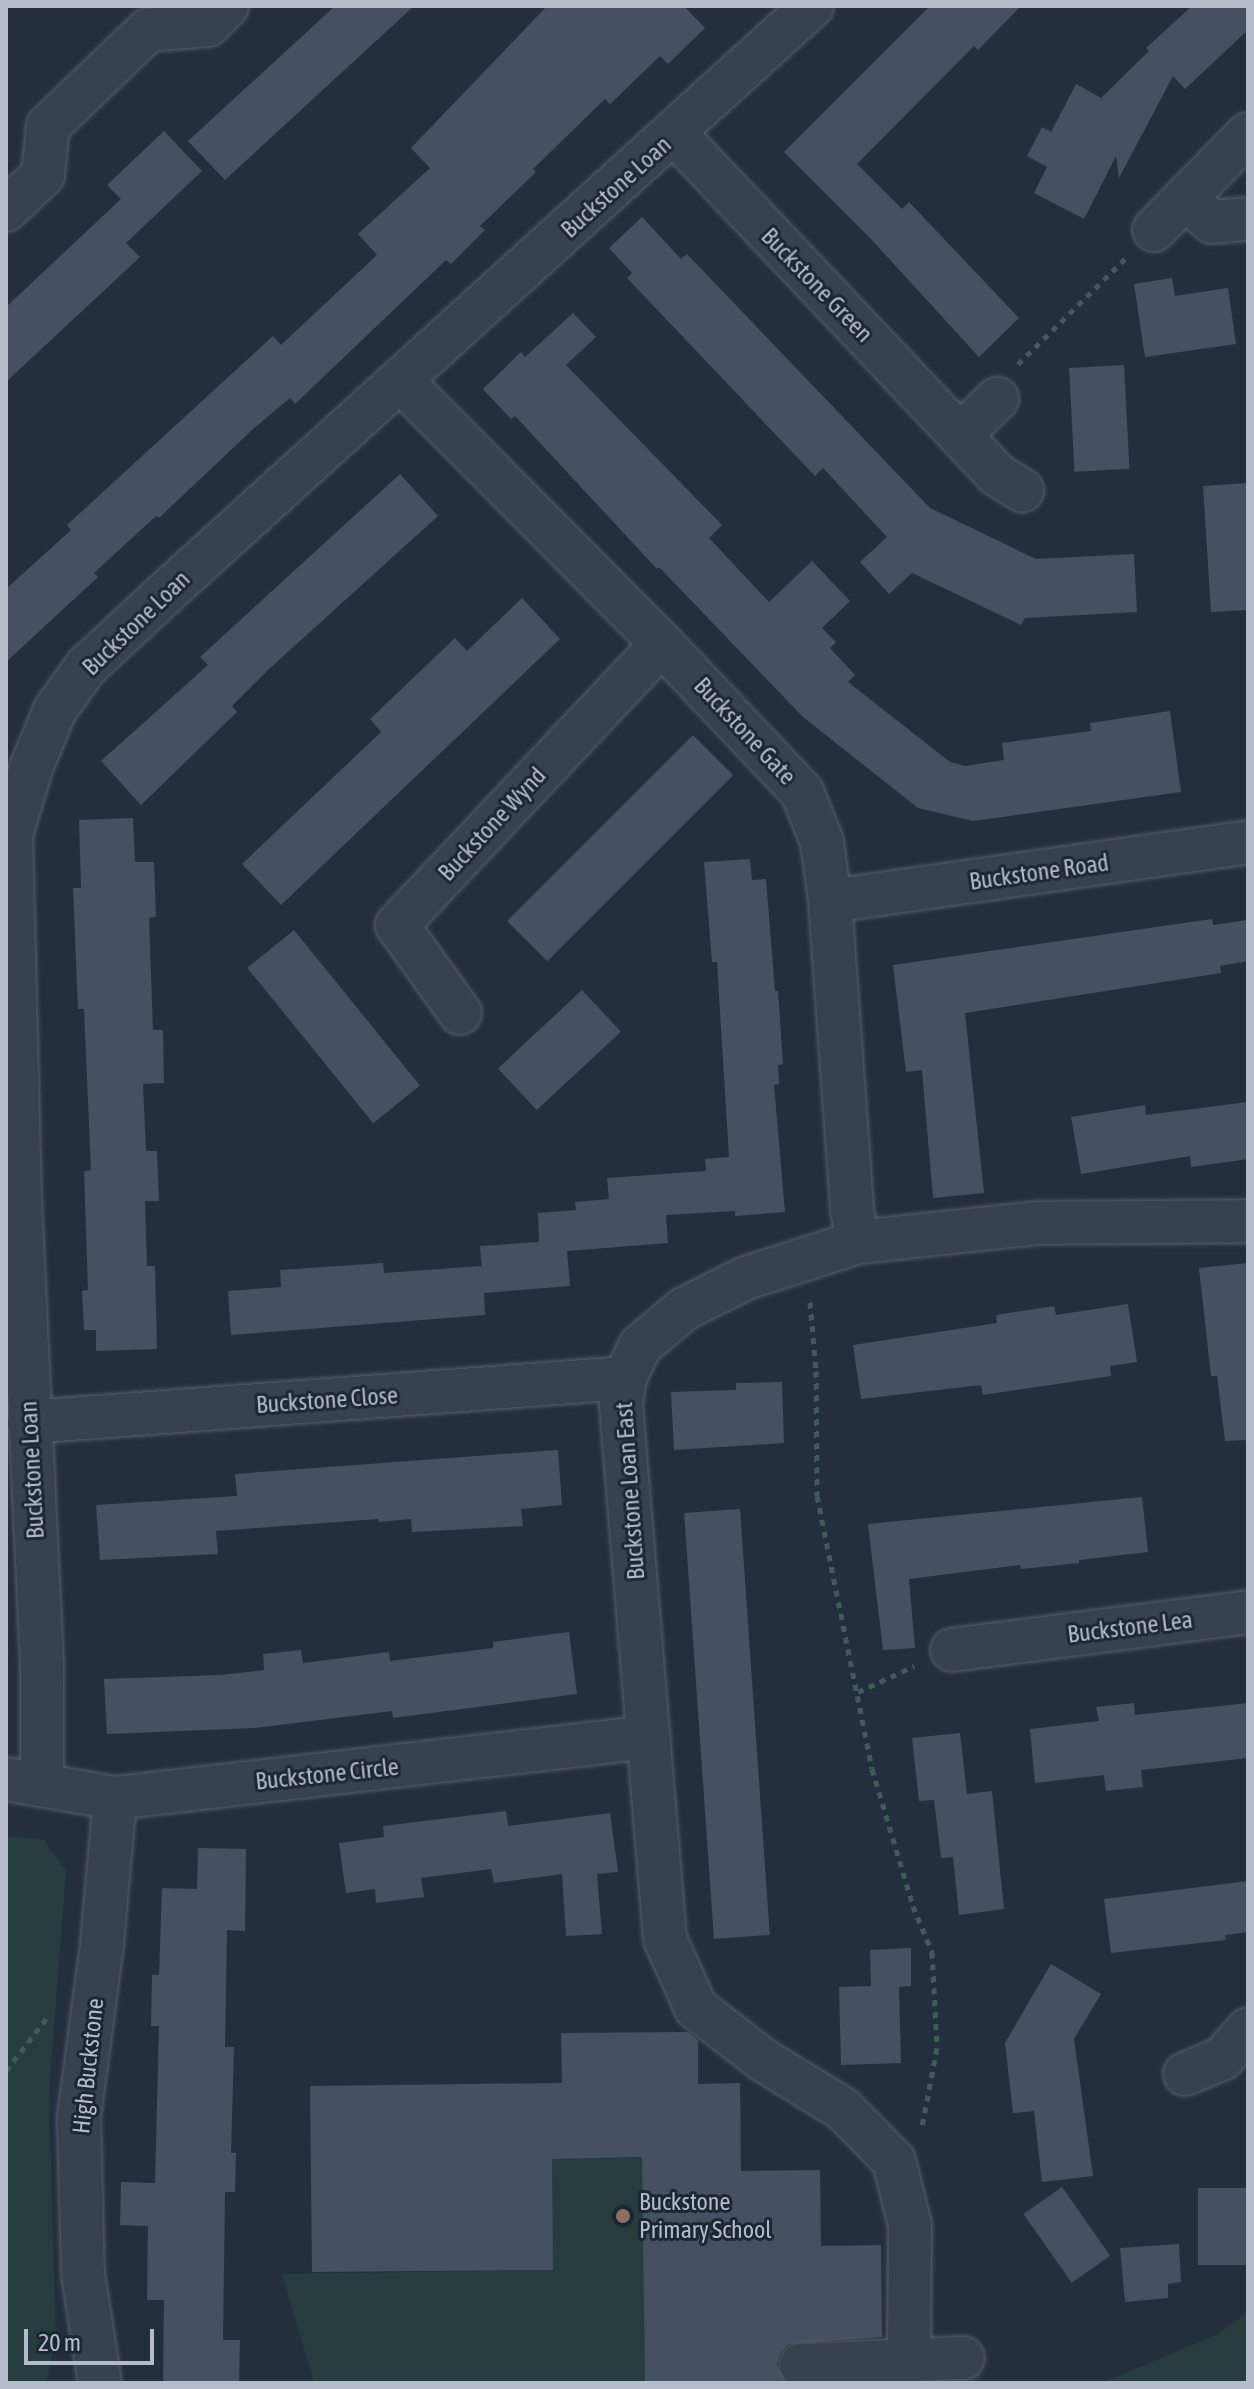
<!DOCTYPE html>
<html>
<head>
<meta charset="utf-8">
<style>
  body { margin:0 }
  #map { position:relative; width:1254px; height:2389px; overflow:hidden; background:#242f3e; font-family:"Asap Condensed",sans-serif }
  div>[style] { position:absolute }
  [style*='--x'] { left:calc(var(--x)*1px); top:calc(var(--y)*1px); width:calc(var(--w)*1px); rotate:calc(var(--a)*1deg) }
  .green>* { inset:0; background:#263c3f }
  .building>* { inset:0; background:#455162; transform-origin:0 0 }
  .path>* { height:5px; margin-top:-2.5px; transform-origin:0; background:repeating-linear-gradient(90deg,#44595c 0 6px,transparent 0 12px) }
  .roads { filter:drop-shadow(0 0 2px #565f6c) drop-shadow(0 0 2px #565f6c) }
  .minor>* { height:42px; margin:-21px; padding:0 21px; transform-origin:21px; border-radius:21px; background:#38414e }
  .dots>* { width:22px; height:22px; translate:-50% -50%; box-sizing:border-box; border:4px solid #1d2633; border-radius:50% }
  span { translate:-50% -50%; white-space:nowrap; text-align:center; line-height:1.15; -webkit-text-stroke:6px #1d2633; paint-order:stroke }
  .street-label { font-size:24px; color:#b4bcc9 }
  .poi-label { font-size:24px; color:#b4bcc9 }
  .left { translate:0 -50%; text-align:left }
  .frame { position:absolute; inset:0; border:8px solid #b4bcc9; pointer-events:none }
  .scale { position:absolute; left:24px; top:2329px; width:130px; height:36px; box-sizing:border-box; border:4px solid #b4bcc9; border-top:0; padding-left:10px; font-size:24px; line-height:28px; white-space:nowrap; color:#b4bcc9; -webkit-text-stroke:6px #1d2633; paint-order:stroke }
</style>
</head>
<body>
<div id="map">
  <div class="green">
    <div style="clip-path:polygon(6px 1836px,44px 1840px,66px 1870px,49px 2093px,56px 2339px,46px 2383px,6px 2383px)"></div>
    <div style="clip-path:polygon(642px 2157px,687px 2313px,644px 2314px,645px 2383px,314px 2383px,282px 2274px,552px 2270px,552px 2159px)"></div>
    <div style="clip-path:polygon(1248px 2312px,1248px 2383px,1102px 2383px,1218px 2334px)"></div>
    <div style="clip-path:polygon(981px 2373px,982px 2383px,858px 2383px,858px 2377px)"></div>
  </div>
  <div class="building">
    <div style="clip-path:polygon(335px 6px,414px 6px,225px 180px,188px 141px)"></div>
    <div style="clip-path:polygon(547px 6px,684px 6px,705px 28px,668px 64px,660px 56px,610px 104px,605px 99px,533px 169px,536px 172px,480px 226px,485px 230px,451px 264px,446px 260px,295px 404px,290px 398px,252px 430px,159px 518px,156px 516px,94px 573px,98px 577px,6px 662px,6px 589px,71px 530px,67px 525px,273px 336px,281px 345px,377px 255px,358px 234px,430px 168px,411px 148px)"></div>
    <div style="clip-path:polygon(930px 6px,1021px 6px,978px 50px,974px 46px,857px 164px,902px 209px,909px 202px,1019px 318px,979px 357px,871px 239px,784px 152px)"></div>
    <div style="clip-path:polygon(1192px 6px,1248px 6px,1248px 30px,1185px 89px,1173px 76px,1119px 178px,1116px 156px,1084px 219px,1034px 193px,1047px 167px,1027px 156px,1042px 127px,1051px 132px,1076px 84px,1101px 98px,1149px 51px,1146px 48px)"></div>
    <div style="clip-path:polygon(164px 131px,202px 171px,126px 243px,140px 257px,6px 382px,6px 307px,121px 199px,107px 185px)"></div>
    <div style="clip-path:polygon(642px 217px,681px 259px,687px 254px,930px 508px,1036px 559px,1134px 554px,1137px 612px,1025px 618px,1021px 625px,912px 573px,889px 594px,860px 562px,887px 537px,823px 468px,815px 476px,627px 278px,632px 273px,609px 248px)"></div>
    <div style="clip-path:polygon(1172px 278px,1175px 296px,1228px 288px,1236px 344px,1145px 357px,1134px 284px)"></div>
    <div style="clip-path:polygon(573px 313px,596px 337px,566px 365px,722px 525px,709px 538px,769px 602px,812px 561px,850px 601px,822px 628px,836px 642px,830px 648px,855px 675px,848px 682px,950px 762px,965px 766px,1004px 760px,1002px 743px,1091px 731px,1090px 723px,1170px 711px,1181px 792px,973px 821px,918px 808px,803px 717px,659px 567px,657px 569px,515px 416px,511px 419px,483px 389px,521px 352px,525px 357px)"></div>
    <div style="left:1124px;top:365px;width:104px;height:55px;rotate:87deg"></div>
    <div style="clip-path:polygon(400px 474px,438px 516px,269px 669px,232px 706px,237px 712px,141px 805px,101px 761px,208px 665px,200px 657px)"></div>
    <div style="clip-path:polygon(1248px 483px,1248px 610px,1211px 612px,1203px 486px)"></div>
    <div style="clip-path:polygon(522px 598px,560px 639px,281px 905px,242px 864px,381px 732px,370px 719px,455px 638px,467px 651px)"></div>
    <div style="left:693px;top:735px;width:57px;height:263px;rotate:45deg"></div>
    <div style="clip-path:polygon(133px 818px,135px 862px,154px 862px,156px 917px,149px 918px,153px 1030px,163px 1030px,164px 1083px,143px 1084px,146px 1151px,157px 1151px,159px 1201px,145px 1201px,147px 1266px,155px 1266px,157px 1349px,96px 1351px,96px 1330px,84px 1330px,82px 1291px,88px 1290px,84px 1171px,91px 1170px,84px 1009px,78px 1009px,73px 888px,81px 888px,79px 820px)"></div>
    <div style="clip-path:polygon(750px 859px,752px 880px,766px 879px,775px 991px,778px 991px,783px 1064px,778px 1065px,779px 1084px,774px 1085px,785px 1212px,735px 1216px,735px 1211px,666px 1215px,668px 1243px,567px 1251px,570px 1286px,484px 1293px,485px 1315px,231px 1335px,228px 1291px,281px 1287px,280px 1270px,383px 1263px,384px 1273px,481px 1266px,482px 1270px,480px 1246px,539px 1242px,538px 1213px,576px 1210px,575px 1202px,609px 1199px,607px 1178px,706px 1171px,705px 1159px,729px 1157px,717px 962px,712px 962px,704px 862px)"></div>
    <div style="clip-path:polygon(1212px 919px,1213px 925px,1248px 920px,1248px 961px,1220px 966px,1221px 973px,965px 1013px,984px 1193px,933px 1198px,922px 1070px,906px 1072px,893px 965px)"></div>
    <div style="left:294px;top:930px;width:200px;height:60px;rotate:51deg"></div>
    <div style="left:582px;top:990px;width:57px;height:115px;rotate:47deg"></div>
    <div style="clip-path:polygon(1248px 1102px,1248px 1159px,1191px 1167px,1190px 1156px,1081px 1174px,1071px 1117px,1145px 1105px,1146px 1115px)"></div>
    <div style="clip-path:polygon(1248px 1263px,1248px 1440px,1225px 1441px,1217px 1376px,1211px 1376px,1199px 1268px)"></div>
    <div style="clip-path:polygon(1128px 1304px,1137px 1362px,1110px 1366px,1111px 1376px,983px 1395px,981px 1385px,861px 1399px,853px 1345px,997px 1323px,996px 1315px,1054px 1306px,1056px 1315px)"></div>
    <div style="clip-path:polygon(782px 1382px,784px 1443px,674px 1450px,671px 1392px,736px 1390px,736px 1383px)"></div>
    <div style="clip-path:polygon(558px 1450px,562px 1505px,521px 1509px,523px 1526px,412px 1532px,411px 1519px,379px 1522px,378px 1519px,216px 1531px,218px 1554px,100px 1560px,96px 1505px,237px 1496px,235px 1474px)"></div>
    <div style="clip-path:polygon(1142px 1497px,1148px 1552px,1079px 1560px,1079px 1563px,1021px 1569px,1020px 1565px,909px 1579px,915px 1648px,883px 1650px,868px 1524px)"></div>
    <div style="left:740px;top:1509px;width:427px;height:56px;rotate:86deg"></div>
    <div style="clip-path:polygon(569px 1632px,577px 1694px,393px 1718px,392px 1711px,255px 1728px,107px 1734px,104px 1679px,221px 1675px,264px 1670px,263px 1654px,301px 1650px,303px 1663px,389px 1652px,390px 1661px,493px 1648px,493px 1642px)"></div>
    <div style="clip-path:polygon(1134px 1703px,1135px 1715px,1248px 1703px,1248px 1758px,1141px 1770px,1143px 1787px,1106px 1791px,1104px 1775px,1035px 1783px,1030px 1729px,1099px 1721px,1096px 1707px)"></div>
    <div style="clip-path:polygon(960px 1733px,967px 1794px,992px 1791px,1004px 1909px,959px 1915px,953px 1857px,941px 1858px,934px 1800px,919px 1801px,912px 1738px)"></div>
    <div style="clip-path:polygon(506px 1811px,508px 1826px,610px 1813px,618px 1872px,597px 1874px,602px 1934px,566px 1936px,562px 1874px,494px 1883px,491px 1869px,421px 1878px,424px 1897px,376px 1903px,375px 1889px,346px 1893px,339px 1843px,384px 1837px,383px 1826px)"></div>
    <div style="clip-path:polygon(198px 1848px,246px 1849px,245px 1931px,227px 1930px,225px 2047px,234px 2047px,231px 2153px,236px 2153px,235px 2192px,225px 2192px,223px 2340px,240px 2340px,239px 2383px,163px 2383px,164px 2300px,147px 2300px,148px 2226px,120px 2225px,121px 2182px,155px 2183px,159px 2026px,151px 2026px,152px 1975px,159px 1975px,162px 1888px,197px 1889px)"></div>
    <div style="clip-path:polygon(1248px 1881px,1248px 1932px,1225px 1935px,1226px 1940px,1111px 1953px,1104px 1899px)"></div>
    <div style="clip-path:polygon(911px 1948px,911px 1986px,899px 1987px,901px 2063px,841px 2065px,839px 1987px,871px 1986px,870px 1950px)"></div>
    <div style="clip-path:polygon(1051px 1964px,1101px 1994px,1074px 2039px,1093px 2176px,1042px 2182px,1034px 2111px,1013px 2113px,1005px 2043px)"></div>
    <div style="clip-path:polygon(688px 2032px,698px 2040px,698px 2084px,740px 2083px,741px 2171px,820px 2170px,821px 2246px,881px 2245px,882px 2337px,789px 2344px,780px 2353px,777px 2365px,786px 2383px,645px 2383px,642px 2157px,552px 2159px,553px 2270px,312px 2272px,310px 2086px,562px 2083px,561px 2033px)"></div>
    <div style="left:1062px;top:2187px;width:84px;height:47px;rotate:55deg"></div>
    <div style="left:1248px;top:2188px;width:77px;height:50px;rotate:90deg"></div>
    <div style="clip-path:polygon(1179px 2244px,1181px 2282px,1168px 2284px,1168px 2298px,1125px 2302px,1120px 2248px)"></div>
  </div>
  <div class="path">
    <div style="--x:1018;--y:364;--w:150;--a:-44.5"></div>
    <div style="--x:810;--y:1302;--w:69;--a:85"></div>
    <div style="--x:816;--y:1371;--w:125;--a:89.5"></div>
    <div style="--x:817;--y:1496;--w:278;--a:78.6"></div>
    <div style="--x:872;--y:1769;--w:143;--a:73.3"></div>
    <div style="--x:913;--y:1906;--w:50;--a:67.6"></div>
    <div style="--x:932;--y:1952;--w:96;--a:87"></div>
    <div style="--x:937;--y:2048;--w:80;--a:100.8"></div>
    <div style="--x:858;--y:1692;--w:62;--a:-24.9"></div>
    <div style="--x:6;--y:2071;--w:71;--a:-52.5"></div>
  </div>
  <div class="roads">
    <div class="minor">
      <div style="--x:675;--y:134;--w:468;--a:46.6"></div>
      <div style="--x:996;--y:474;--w:31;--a:32"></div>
      <div style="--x:1185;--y:199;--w:35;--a:40"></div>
      <div style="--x:1212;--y:222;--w:36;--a:-5"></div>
      <div style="--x:6;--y:210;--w:51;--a:-43.4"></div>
      <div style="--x:43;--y:175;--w:49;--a:-84.2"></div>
      <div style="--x:48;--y:126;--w:139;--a:-43.8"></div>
      <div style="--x:148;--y:30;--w:60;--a:-4.8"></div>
      <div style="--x:208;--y:25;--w:27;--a:-45"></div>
      <div style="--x:1154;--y:230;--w:134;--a:-45.6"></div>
      <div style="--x:400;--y:380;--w:372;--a:45.2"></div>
      <div style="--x:662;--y:644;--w:204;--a:46.6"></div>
      <div style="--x:802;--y:792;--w:54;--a:68.2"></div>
      <div style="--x:822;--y:842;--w:60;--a:82.3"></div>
      <div style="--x:830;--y:901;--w:310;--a:85.9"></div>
      <div style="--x:852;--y:1210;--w:33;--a:79"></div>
      <div style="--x:960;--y:435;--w:52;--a:-44.2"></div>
      <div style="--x:830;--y:901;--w:422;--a:-8"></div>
      <div style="--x:460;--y:1013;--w:108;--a:-125.6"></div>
      <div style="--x:397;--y:925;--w:386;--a:-46.7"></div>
      <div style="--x:29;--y:1422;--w:598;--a:-4.22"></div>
      <div style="--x:952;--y:1650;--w:298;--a:-7.3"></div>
      <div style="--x:6;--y:1779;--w:111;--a:9.9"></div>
      <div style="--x:115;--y:1798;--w:537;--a:-6.52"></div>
      <div style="--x:42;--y:1785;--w:120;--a:-90"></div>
      <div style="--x:42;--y:1665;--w:465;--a:-92.7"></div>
      <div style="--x:20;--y:1201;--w:366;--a:-91.4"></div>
      <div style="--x:11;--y:835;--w:70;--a:-73.4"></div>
      <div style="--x:31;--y:768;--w:63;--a:-67.5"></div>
      <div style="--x:55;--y:710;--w:53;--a:-54.2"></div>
      <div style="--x:86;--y:667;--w:100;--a:-43"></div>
      <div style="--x:159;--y:599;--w:882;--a:-42.24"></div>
      <div style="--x:1185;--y:2074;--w:41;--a:-22.8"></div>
      <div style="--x:1223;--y:2058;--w:38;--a:-49"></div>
      <div style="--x:909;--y:2361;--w:136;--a:-89.6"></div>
      <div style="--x:910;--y:2225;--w:66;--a:-104"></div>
      <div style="--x:894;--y:2161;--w:73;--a:-134.4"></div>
      <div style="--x:843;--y:2109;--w:94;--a:-148.5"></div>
      <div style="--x:763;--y:2060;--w:85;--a:-142.2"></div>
      <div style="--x:696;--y:2008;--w:76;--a:-114.2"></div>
      <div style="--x:665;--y:1939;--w:536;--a:-94.71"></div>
      <div style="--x:621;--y:1405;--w:27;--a:-82"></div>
      <div style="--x:625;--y:1378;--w:35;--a:-65"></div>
      <div style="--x:640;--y:1346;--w:57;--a:-40.1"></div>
      <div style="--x:684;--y:1309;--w:69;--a:-26.6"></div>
      <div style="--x:746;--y:1278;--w:118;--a:-17.8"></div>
      <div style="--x:858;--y:1242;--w:182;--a:-6"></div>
      <div style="--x:1039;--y:1223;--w:209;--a:-0.5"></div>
      <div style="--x:801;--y:2365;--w:162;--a:-2.5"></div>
      <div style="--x:100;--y:2383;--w:110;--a:-98.9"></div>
      <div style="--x:83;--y:2274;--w:157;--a:-91.5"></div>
      <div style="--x:79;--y:2117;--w:175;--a:-82.4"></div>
      <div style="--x:102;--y:1944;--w:147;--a:-84.9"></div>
    </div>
  </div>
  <div class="dots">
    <div style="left:623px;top:2216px;background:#8d6e63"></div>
  </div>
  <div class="street-label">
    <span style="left:616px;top:187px;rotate:-42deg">Buckstone Loan</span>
    <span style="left:817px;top:285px;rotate:46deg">Buckstone Green</span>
    <span style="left:136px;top:623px;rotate:-44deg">Buckstone Loan</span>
    <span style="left:745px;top:731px;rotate:47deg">Buckstone Gate</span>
    <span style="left:492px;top:824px;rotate:-47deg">Buckstone Wynd</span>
    <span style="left:1039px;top:872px;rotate:-8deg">Buckstone Road</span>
    <span style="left:327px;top:1400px;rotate:-4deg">Buckstone Close</span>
    <span style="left:32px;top:1470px;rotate:-93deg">Buckstone Loan</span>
    <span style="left:630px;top:1491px;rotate:-94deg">Buckstone Loan East</span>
    <span style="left:1130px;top:1627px;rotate:-7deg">Buckstone Lea</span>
    <span style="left:327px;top:1774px;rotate:-6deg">Buckstone Circle</span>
    <span style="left:88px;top:2066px;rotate:-84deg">High Buckstone</span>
  </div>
  <div class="poi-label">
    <span class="left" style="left:639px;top:2216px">Buckstone<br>Primary School</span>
  </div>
  <div class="frame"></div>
  <div class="scale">20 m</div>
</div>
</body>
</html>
